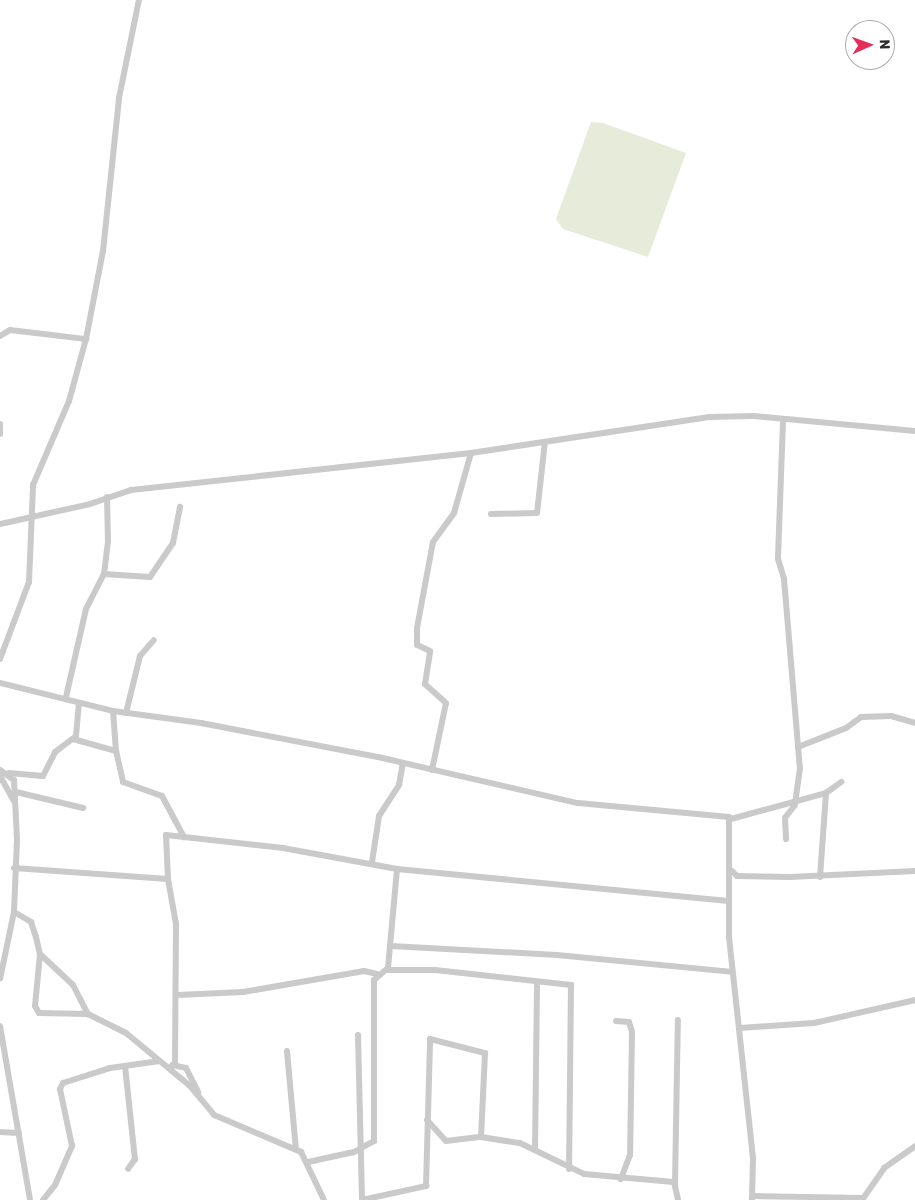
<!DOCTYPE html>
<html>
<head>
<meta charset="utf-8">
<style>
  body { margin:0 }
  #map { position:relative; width:915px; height:1200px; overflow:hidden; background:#fff; font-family:Rubik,sans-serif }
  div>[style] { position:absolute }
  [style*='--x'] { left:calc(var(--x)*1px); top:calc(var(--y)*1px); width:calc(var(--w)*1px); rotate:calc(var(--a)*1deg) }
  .green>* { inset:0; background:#e6ebda }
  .street>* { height:6px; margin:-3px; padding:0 3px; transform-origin:3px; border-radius:3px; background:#cacaca }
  span { translate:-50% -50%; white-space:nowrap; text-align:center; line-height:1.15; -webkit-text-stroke:5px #fff; paint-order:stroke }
  .north { position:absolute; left:845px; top:20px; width:50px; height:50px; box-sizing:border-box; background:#fff; border:1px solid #ababab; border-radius:50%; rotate:88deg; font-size:14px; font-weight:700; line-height:20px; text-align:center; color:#2d2d2d }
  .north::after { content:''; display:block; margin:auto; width:18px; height:22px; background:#e72c58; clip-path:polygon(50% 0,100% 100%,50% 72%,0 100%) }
</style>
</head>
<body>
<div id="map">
  <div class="green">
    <div style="clip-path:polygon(591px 122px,603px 123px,686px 153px,648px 257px,563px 229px,556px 219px)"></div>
  </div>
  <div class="street">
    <div style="--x:0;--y:336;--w:12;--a:-31"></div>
    <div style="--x:10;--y:330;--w:77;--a:6.8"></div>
    <div style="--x:783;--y:421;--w:138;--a:92.1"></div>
    <div style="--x:778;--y:559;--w:21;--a:73"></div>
    <div style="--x:784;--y:579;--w:190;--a:85.2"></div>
    <div style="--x:800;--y:768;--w:37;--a:98"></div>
    <div style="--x:795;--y:805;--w:16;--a:128"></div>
    <div style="--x:785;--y:818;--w:21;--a:87"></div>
    <div style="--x:0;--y:424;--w:10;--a:90"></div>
    <div style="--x:491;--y:514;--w:46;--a:-1.2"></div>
    <div style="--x:537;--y:513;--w:71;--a:-83.6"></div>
    <div style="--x:0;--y:524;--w:92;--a:-12.5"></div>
    <div style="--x:90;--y:504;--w:43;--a:-18.9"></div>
    <div style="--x:131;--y:490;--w:342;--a:-6.2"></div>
    <div style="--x:471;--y:453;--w:241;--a:-8.6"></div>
    <div style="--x:709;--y:417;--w:45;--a:-1.3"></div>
    <div style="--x:754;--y:416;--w:162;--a:5.3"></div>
    <div style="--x:104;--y:574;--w:46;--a:3.7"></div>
    <div style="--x:150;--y:577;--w:41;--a:-55.9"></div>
    <div style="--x:173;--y:543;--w:37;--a:-79"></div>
    <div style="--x:0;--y:659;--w:82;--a:-69.4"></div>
    <div style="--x:29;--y:582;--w:97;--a:-87.6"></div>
    <div style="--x:33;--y:485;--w:91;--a:-66.8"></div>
    <div style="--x:69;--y:401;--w:64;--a:-74.7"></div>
    <div style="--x:86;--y:339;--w:90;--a:-79.1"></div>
    <div style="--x:103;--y:251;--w:154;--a:-84"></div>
    <div style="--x:119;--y:98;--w:100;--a:-78.5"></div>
    <div style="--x:0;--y:683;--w:116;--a:13.9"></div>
    <div style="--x:113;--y:711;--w:89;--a:7.8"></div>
    <div style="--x:201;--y:723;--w:180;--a:10.9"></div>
    <div style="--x:378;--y:757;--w:205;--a:13"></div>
    <div style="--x:578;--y:803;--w:152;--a:5.3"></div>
    <div style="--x:729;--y:817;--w:120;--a:90"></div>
    <div style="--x:729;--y:937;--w:222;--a:83.8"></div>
    <div style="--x:753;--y:1158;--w:42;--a:91.4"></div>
    <div style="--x:66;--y:697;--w:90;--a:-77.2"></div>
    <div style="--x:86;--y:609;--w:39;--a:-63"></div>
    <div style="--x:104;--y:574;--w:33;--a:-83"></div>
    <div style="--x:108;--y:541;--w:44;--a:-91.3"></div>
    <div style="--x:113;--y:711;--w:40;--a:85.7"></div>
    <div style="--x:126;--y:713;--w:59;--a:-76.2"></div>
    <div style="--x:140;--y:656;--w:21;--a:-49"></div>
    <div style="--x:73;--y:739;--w:45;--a:15.6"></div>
    <div style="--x:116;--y:751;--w:32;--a:77"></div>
    <div style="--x:123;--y:782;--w:41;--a:19.7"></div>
    <div style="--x:162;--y:796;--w:47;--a:61.8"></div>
    <div style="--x:798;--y:747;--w:52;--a:-21.6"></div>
    <div style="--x:846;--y:728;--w:19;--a:-36"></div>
    <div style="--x:861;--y:717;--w:30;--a:-2"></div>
    <div style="--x:891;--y:716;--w:25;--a:16"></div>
    <div style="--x:0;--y:770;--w:17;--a:36"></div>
    <div style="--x:14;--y:780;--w:60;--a:87.1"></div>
    <div style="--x:17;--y:840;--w:72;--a:92.4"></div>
    <div style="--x:14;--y:912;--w:68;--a:101.8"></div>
    <div style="--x:432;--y:770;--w:68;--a:-78.2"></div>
    <div style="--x:446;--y:703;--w:28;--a:-138"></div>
    <div style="--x:425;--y:684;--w:33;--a:-81"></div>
    <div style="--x:430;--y:651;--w:14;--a:-155"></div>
    <div style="--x:417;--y:645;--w:17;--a:-90"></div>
    <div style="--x:417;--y:628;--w:87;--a:-79.5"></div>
    <div style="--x:433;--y:542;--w:36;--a:-54"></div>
    <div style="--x:454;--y:513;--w:62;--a:-74.2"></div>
    <div style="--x:9;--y:773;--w:34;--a:5"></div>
    <div style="--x:43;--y:776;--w:27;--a:-63"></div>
    <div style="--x:55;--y:752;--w:26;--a:-37"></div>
    <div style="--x:76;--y:736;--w:33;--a:-85"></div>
    <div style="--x:0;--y:776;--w:29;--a:61"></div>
    <div style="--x:16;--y:792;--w:69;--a:13.4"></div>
    <div style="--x:731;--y:819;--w:98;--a:-15.3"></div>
    <div style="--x:372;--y:862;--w:47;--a:-81.3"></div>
    <div style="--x:379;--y:816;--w:37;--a:-57"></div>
    <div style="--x:399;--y:785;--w:22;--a:-80"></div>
    <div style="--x:14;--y:868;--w:154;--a:4.1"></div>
    <div style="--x:732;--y:871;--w:7;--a:45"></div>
    <div style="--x:737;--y:876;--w:53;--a:1.1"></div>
    <div style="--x:790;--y:877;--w:125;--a:-2.7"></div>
    <div style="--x:820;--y:877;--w:84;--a:-85.9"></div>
    <div style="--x:826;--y:793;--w:19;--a:-36"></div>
    <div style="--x:14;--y:912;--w:20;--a:30"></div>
    <div style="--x:31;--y:922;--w:16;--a:72"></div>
    <div style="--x:36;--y:937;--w:17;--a:77"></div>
    <div style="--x:40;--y:954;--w:52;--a:95.5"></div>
    <div style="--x:35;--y:1006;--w:8;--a:60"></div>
    <div style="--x:39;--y:1013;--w:49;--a:1.2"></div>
    <div style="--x:88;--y:1014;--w:42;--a:26.6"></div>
    <div style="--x:126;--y:1033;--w:83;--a:39.6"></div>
    <div style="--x:190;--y:1086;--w:38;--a:50"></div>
    <div style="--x:214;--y:1115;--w:95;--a:23"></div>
    <div style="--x:301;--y:1152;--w:53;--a:64.4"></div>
    <div style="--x:391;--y:946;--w:166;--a:3.1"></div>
    <div style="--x:557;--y:955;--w:176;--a:5.5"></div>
    <div style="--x:40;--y:954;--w:45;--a:43.2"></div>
    <div style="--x:73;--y:985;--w:33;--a:63"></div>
    <div style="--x:388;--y:970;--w:47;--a:0"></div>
    <div style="--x:435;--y:970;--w:137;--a:6.3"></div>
    <div style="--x:571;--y:985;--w:184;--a:90.6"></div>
    <div style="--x:178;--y:995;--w:65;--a:-2.6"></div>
    <div style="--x:243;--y:992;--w:123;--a:-9.8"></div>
    <div style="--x:364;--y:971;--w:13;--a:13"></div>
    <div style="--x:616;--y:1021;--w:13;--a:4"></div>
    <div style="--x:629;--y:1022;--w:10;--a:73"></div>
    <div style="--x:632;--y:1032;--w:123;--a:90.9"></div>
    <div style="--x:630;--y:1155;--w:26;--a:111"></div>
    <div style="--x:0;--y:1026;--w:177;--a:80.2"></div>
    <div style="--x:740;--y:1028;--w:74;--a:-3.9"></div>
    <div style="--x:814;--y:1023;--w:104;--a:-12.8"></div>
    <div style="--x:358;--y:1035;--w:164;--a:88.6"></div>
    <div style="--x:287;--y:1051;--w:98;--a:84.8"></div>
    <div style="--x:172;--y:1065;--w:14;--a:12"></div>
    <div style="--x:186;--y:1068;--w:27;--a:63"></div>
    <div style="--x:175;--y:1065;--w:141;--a:-89.6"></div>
    <div style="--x:176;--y:924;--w:46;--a:-100.1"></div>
    <div style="--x:168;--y:879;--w:44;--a:-92.6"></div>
    <div style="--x:166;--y:835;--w:118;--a:6.3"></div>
    <div style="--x:283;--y:848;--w:116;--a:10.4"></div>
    <div style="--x:397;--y:869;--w:333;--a:5.5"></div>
    <div style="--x:125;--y:1066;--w:94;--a:83.9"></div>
    <div style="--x:135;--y:1159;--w:12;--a:125"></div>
    <div style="--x:427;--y:1120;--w:28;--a:48"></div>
    <div style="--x:446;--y:1141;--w:35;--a:-7"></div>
    <div style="--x:0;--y:1132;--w:19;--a:3"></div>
    <div style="--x:535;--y:1150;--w:168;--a:-89.3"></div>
    <div style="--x:308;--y:1162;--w:47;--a:-12.3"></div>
    <div style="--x:354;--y:1152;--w:23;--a:-29"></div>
    <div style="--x:374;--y:1141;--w:161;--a:-90"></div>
    <div style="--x:374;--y:980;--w:18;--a:-41"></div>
    <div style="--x:388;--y:968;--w:99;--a:-84.8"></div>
    <div style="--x:675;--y:1184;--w:164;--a:-89"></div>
    <div style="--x:753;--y:1196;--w:110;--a:1"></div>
    <div style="--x:43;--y:1200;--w:19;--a:-51"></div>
    <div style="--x:55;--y:1185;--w:43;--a:-66.4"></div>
    <div style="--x:72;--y:1146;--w:58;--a:-101.9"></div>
    <div style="--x:60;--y:1089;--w:7;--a:-63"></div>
    <div style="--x:63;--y:1083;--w:49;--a:-17.7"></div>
    <div style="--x:110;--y:1068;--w:50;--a:-8"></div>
    <div style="--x:362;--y:1200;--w:66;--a:-12.3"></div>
    <div style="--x:426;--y:1186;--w:147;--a:-88.4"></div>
    <div style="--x:430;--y:1039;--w:57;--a:14.3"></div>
    <div style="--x:485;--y:1053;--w:84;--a:92.7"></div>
    <div style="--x:481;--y:1137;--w:39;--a:9"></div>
    <div style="--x:520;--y:1143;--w:71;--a:25.8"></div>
    <div style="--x:584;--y:1174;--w:90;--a:5.1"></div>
    <div style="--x:674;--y:1182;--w:18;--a:77"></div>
    <div style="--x:862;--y:1200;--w:39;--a:-55"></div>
    <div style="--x:884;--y:1168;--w:38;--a:-35"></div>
  </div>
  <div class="north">N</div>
</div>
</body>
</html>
